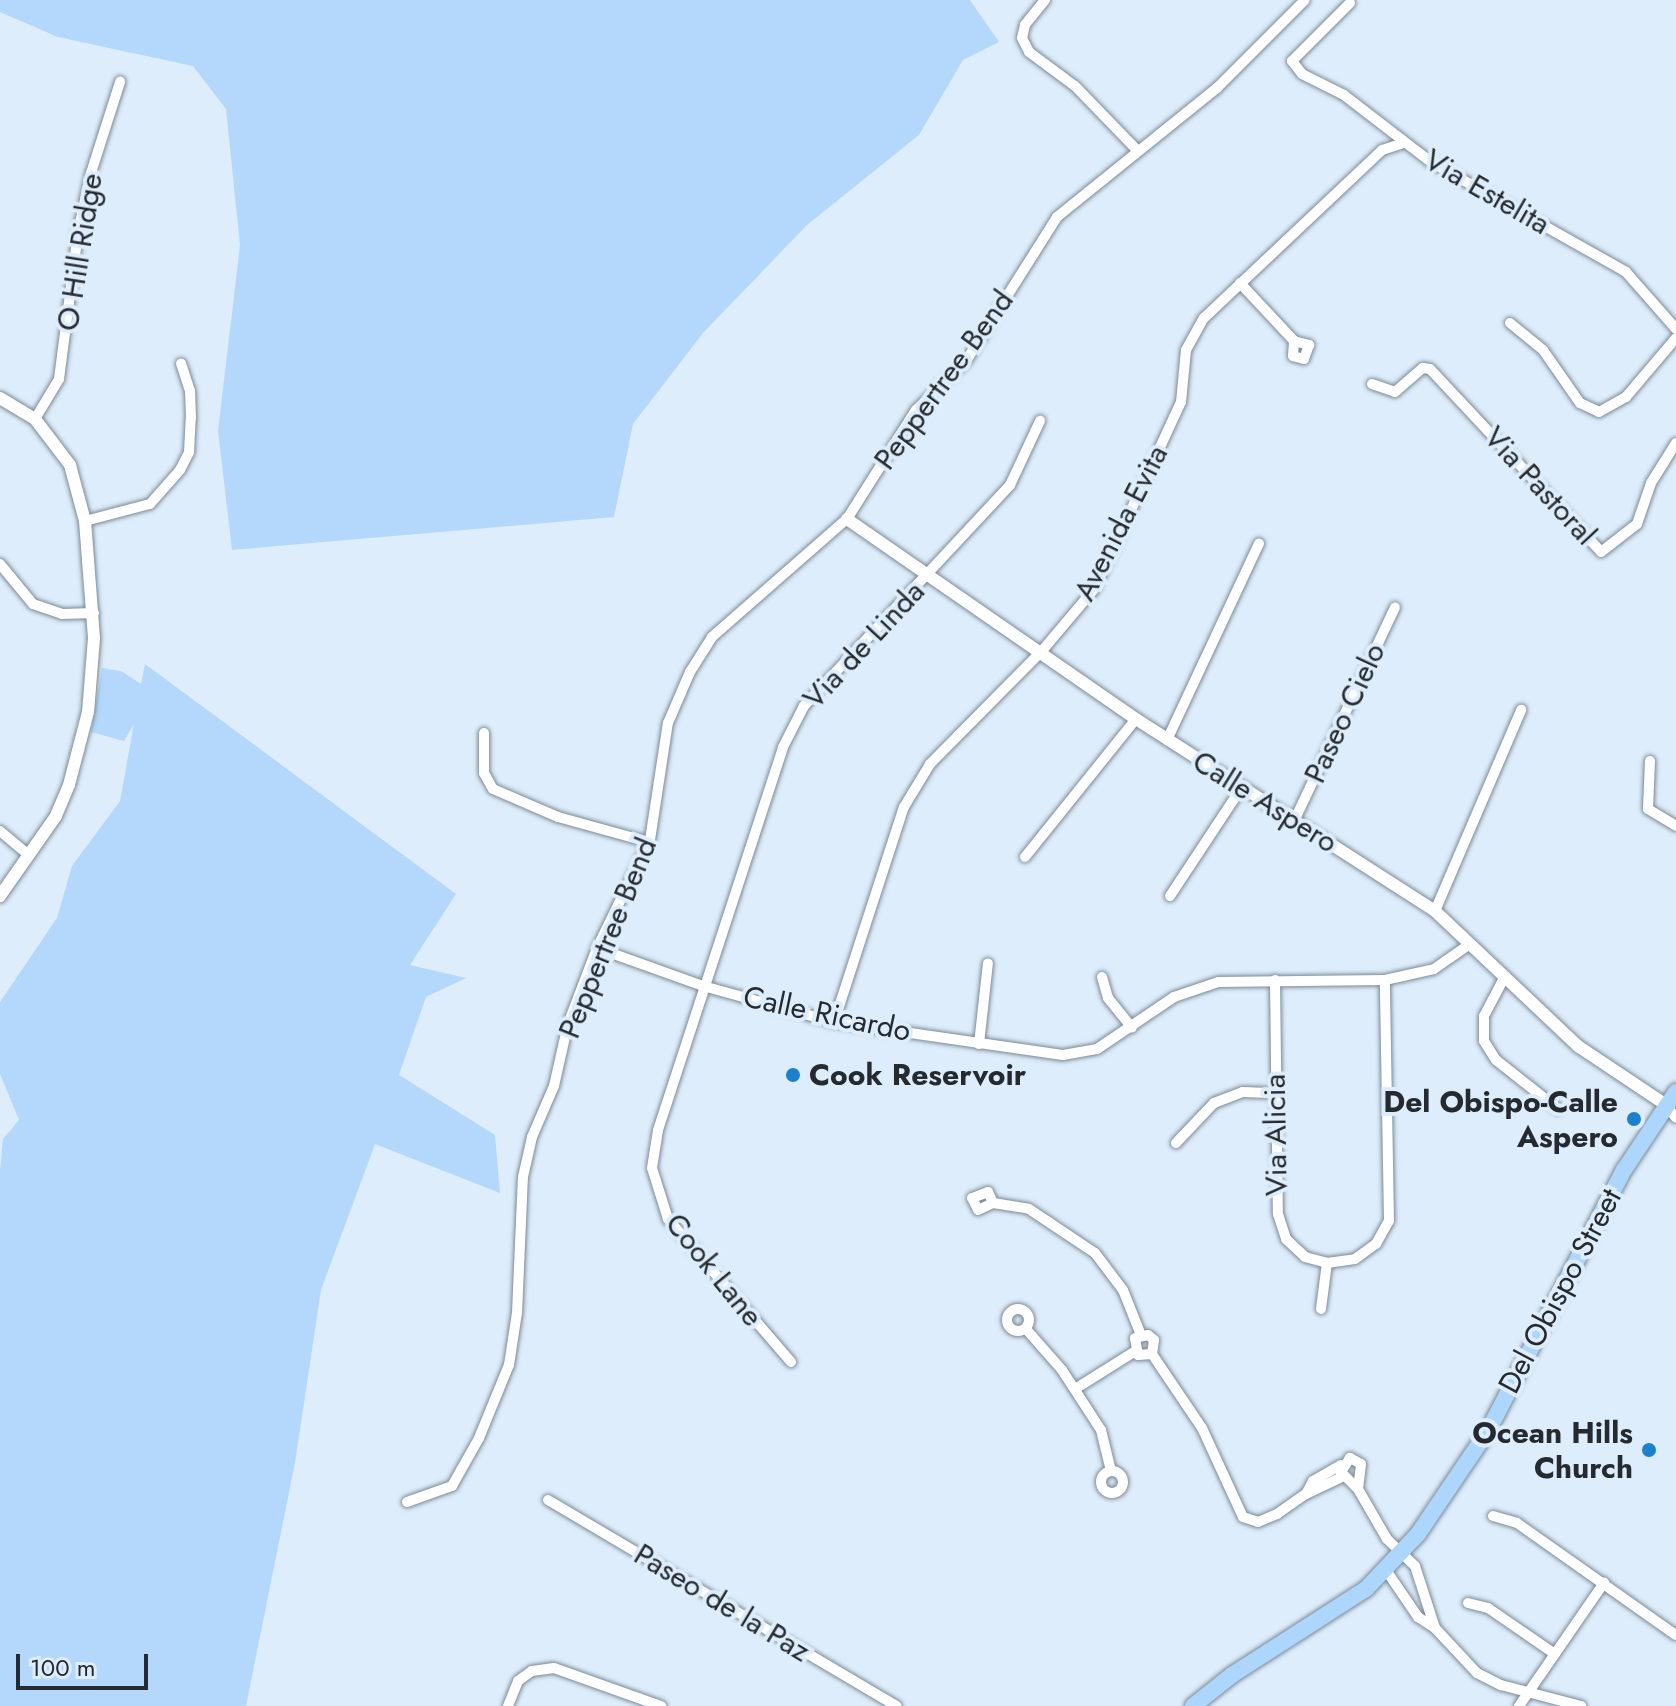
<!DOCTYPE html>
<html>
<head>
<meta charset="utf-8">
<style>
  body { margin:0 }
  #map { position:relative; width:1676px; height:1706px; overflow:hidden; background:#deedfb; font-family:Jost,sans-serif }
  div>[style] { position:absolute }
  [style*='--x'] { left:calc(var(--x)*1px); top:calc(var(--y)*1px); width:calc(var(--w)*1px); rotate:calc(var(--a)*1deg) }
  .green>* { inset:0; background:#b3d8fc }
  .roads { filter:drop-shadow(0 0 2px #7c8a97) drop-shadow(0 0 2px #7c8a97) }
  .minor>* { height:10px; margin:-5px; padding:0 5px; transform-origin:5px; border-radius:5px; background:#fff }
  .minor>.ring { margin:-5px; padding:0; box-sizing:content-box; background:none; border:10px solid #fff; border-radius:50% }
  .tertiary>* { height:12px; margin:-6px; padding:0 6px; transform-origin:6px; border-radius:6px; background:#fff }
  .primary>* { height:16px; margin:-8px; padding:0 8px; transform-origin:8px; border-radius:8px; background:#acd6fc }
  .dots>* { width:22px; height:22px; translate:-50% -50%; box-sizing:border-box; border:4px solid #deedfb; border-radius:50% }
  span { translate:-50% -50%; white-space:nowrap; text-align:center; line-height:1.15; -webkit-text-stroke:8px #deedfb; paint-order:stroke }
  .street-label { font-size:30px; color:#252a30 }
  .poi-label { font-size:30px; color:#252a30; font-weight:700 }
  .left { translate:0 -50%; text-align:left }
  .right { translate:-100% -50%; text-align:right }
  .scale { position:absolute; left:16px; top:1654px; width:132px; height:36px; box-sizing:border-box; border:4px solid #252a30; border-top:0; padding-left:10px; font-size:24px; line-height:28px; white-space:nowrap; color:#252a30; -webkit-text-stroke:6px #deedfb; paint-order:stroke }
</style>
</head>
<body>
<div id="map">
  <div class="green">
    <div style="clip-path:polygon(0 0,970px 0,999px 42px,963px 60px,919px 135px,807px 225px,703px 333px,633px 424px,614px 517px,232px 550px,218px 431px,240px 245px,226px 109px,193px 66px,58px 37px,0 12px)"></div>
    <div style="clip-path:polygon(145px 664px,456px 894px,410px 965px,466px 978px,426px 997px,399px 1075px,495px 1135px,500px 1193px,375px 1144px,321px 1290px,295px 1463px,246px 1706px,0 1706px,0 1171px,3px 1139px,19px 1120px,0 1074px,0 1002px,57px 918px,72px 866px,120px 801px,134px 724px,124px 741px,91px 732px,102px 668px,121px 671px,141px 684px)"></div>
  </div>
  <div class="roads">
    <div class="minor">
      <div style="--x:1045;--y:0;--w:32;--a:129"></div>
      <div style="--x:1025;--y:25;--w:13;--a:103"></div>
      <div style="--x:1022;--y:38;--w:16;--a:63"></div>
      <div style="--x:1029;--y:52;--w:57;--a:36.5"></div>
      <div style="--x:1075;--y:86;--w:88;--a:45.9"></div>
      <div style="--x:1350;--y:3;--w:82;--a:135"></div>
      <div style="--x:1292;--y:61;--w:16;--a:52"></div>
      <div style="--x:1302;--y:74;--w:47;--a:26.6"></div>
      <div style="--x:1344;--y:95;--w:110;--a:37.6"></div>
      <div style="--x:1431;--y:162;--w:224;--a:29.4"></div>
      <div style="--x:1626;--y:272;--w:76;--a:48.7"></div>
      <div style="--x:1240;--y:283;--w:79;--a:47"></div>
      <div style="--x:1294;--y:341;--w:16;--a:15"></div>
      <div style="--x:1309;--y:345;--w:15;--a:110"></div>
      <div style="--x:1304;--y:359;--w:11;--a:-165"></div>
      <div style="--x:1293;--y:356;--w:15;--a:-86"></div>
      <div style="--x:1510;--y:323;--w:43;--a:39.3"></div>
      <div style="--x:1543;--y:350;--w:65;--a:55.1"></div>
      <div style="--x:1580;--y:403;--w:21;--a:25"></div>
      <div style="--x:1599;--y:412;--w:31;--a:-29"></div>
      <div style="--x:1626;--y:397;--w:77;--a:-49.7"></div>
      <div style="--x:1372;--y:384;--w:24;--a:19"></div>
      <div style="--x:1395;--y:392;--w:37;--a:-41"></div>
      <div style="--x:1423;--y:368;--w:7;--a:8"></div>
      <div style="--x:1430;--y:369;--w:250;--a:46.9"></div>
      <div style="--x:1601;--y:552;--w:46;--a:-37.9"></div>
      <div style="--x:1637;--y:524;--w:43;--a:-71.1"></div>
      <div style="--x:1651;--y:483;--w:47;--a:-58"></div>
      <div style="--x:35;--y:419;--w:47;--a:-59"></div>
      <div style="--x:59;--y:379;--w:148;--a:-82.6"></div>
      <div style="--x:78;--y:232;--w:60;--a:-77.6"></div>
      <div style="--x:91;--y:173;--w:96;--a:-72.3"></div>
      <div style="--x:85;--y:521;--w:67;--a:-14.7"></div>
      <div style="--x:150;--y:504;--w:45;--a:-48.6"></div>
      <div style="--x:180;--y:470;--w:20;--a:-63"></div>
      <div style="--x:189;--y:452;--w:34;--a:-87"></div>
      <div style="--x:191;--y:418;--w:27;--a:-92"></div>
      <div style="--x:190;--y:391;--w:29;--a:-108"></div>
      <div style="--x:0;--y:564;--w:52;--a:50.5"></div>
      <div style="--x:33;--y:604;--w:31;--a:19"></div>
      <div style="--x:62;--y:614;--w:32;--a:-2"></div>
      <div style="--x:484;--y:733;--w:40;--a:90"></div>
      <div style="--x:484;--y:773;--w:18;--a:61"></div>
      <div style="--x:493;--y:789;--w:71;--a:23.3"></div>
      <div style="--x:558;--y:817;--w:94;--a:15.4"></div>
      <div style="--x:1167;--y:740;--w:217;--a:-64.9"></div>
      <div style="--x:1650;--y:761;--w:48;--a:92.4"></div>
      <div style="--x:1648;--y:809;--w:33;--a:31"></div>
      <div style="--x:1295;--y:819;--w:234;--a:-64.7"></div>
      <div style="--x:0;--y:831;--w:38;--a:40"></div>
      <div style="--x:1025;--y:857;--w:177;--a:-51.2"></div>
      <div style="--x:1170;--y:896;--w:131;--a:-56.6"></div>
      <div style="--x:1435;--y:911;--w:219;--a:-66.8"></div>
      <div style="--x:597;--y:948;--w:113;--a:19.7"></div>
      <div style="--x:703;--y:986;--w:136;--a:15.4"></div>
      <div style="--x:834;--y:1022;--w:231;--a:8.2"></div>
      <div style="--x:1063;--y:1055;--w:35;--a:-10"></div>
      <div style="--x:1097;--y:1049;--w:93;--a:-34"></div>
      <div style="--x:1174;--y:997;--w:46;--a:-18.8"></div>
      <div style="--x:1218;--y:982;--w:167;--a:-0.7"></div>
      <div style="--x:1385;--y:980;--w:50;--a:-12.7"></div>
      <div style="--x:1434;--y:969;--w:40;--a:-34.9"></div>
      <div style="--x:1102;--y:977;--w:22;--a:74"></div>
      <div style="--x:1108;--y:998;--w:38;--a:51"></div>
      <div style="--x:1275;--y:980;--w:234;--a:89.3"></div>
      <div style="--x:1278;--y:1214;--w:26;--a:72"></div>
      <div style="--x:1286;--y:1239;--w:26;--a:43"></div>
      <div style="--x:1305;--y:1257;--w:23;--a:15"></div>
      <div style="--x:1327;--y:1263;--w:28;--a:-8"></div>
      <div style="--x:1355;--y:1259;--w:26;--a:-36"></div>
      <div style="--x:1376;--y:1244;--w:26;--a:-61"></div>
      <div style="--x:1389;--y:1221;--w:241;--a:-91"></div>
      <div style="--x:1503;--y:980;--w:41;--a:117.8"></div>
      <div style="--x:1484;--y:1016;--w:25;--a:90"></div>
      <div style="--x:1484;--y:1041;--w:22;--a:58"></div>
      <div style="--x:1496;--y:1060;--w:79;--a:38.3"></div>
      <div style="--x:834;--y:1022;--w:226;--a:-72"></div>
      <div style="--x:904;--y:807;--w:50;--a:-58.8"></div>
      <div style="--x:930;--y:764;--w:158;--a:-45.3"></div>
      <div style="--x:1041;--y:652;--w:84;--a:-49.8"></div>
      <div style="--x:1095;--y:588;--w:205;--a:-65.2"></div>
      <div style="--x:1181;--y:402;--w:52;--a:-84.5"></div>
      <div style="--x:1186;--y:350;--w:37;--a:-61"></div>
      <div style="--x:1204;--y:318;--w:245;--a:-43.3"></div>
      <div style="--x:1382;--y:150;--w:22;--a:-18"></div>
      <div style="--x:979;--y:1044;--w:81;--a:-83.7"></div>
      <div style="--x:1666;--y:1105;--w:16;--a:52"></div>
      <div style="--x:1176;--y:1143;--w:55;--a:-46.5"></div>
      <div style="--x:1214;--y:1103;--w:31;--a:-21"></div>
      <div style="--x:1243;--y:1092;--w:33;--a:2"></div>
      <div style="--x:993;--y:1203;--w:12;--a:-114"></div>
      <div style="--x:988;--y:1192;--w:17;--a:159"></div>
      <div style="--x:972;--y:1198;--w:13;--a:63"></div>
      <div style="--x:978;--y:1210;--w:17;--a:-25"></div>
      <div style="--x:993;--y:1203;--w:36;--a:9"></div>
      <div style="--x:1029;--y:1209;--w:79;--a:33.7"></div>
      <div style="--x:1095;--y:1253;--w:46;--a:52.9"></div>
      <div style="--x:1123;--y:1290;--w:48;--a:68.2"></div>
      <div class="ring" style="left:1007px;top:1309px;width:12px;height:12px"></div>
      <div style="--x:1321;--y:1309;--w:46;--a:-82.6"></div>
      <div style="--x:1026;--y:1329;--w:55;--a:48.7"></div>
      <div style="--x:1062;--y:1370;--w:72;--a:57"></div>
      <div style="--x:1101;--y:1430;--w:42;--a:76.3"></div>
      <div style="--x:1152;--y:1354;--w:14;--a:176"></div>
      <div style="--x:1138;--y:1355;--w:17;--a:-100"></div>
      <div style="--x:1135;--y:1338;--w:13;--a:-13"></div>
      <div style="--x:1148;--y:1335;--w:8;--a:40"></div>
      <div style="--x:1154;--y:1340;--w:14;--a:98"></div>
      <div style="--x:1152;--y:1354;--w:89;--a:56"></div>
      <div style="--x:1202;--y:1428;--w:98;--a:65.3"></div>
      <div style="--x:1243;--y:1517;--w:16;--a:18"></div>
      <div style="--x:1258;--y:1522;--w:21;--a:-23"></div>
      <div style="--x:1277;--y:1514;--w:35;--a:-35"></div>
      <div style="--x:1306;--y:1494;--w:15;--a:-62"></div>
      <div style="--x:1313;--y:1481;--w:32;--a:-30"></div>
      <div style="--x:791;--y:1362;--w:189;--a:-130.7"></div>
      <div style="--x:668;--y:1219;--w:53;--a:-107.4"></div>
      <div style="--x:652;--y:1168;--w:38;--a:-81"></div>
      <div style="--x:658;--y:1130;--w:403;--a:-71.9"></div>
      <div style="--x:783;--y:747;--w:46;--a:-62.9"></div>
      <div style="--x:804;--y:706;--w:302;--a:-47"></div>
      <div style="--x:1010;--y:485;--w:71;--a:-64.9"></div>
      <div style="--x:1075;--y:1389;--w:70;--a:-32.1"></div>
      <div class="ring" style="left:1101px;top:1471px;width:12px;height:12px"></div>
      <div style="--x:1358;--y:1489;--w:25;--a:-83"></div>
      <div style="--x:1361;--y:1464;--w:13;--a:-151"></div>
      <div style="--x:1350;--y:1458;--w:17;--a:123"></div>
      <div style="--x:1341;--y:1472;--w:24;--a:45"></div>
      <div style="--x:1358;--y:1489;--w:58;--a:59.9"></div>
      <div style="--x:1387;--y:1539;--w:39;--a:44"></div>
      <div style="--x:1415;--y:1566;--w:65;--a:72.1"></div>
      <div style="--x:1306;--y:1494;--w:42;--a:-25.3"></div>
      <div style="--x:548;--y:1500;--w:405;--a:30.6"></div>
      <div style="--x:407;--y:1502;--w:48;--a:-19.6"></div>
      <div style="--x:452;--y:1486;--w:55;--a:-60.6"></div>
      <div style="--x:479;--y:1438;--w:79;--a:-67.7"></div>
      <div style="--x:509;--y:1365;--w:53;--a:-81.3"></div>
      <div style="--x:517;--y:1313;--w:136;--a:-87.5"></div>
      <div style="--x:523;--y:1177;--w:41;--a:-77.3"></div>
      <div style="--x:532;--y:1137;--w:56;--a:-66.7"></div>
      <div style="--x:554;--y:1086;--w:64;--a:-77.3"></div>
      <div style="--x:568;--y:1024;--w:81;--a:-69.1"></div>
      <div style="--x:597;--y:948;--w:120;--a:-63.9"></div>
      <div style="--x:650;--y:840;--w:118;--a:-81.3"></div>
      <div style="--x:668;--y:723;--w:56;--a:-66.7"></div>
      <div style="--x:690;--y:672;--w:41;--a:-57.8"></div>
      <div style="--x:712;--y:637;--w:179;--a:-41.2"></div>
      <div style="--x:847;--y:519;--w:129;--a:-57.7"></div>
      <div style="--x:916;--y:410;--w:70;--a:-44.4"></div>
      <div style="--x:966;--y:361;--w:170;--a:-57.7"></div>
      <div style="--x:1057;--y:217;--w:206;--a:-38.9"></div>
      <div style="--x:1217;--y:88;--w:124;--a:-45"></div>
      <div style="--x:1493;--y:1516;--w:25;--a:16"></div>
      <div style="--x:1517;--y:1523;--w:194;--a:35.2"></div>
      <div style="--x:1386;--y:1570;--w:57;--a:55.8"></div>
      <div style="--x:1418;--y:1617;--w:20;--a:33"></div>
      <div style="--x:1435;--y:1628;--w:62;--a:47"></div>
      <div style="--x:1477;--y:1673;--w:27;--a:27"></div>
      <div style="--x:1501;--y:1685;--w:83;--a:14.7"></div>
      <div style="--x:1468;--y:1603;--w:21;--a:14"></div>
      <div style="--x:1488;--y:1608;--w:81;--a:34.5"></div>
      <div style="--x:508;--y:1706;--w:27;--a:-68"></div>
      <div style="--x:518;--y:1681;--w:17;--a:-36"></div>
      <div style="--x:532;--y:1671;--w:22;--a:-8"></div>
      <div style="--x:554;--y:1668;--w:114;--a:19.6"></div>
      <div style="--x:1519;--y:1706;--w:150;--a:-55.4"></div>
    </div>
    <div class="tertiary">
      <div style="--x:0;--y:398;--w:41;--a:31"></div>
      <div style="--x:35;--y:419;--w:58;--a:52.7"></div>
      <div style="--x:70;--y:465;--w:58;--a:75"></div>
      <div style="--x:85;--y:521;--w:117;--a:85.6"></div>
      <div style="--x:94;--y:638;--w:74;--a:94.6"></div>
      <div style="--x:88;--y:712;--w:75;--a:104.6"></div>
      <div style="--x:69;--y:785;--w:34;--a:113"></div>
      <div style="--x:56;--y:816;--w:98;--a:125"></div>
      <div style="--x:847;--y:519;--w:351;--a:34.7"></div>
      <div style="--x:1136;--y:719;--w:355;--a:32.7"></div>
      <div style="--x:1435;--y:911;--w:197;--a:43.4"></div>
      <div style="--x:1578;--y:1046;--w:106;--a:33.8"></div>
    </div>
    <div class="primary">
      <div style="--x:1193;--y:1706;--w:50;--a:-38.5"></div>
      <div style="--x:1232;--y:1675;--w:159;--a:-32.7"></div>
      <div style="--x:1366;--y:1589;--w:76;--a:-46.6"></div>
      <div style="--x:1418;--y:1534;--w:127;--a:-55.9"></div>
      <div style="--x:1489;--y:1429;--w:292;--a:-62.5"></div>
      <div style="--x:1624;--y:1170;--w:94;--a:-56.3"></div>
    </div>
  </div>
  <div class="dots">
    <div style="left:793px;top:1075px;background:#1c81cc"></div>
    <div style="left:1634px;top:1119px;background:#1c81cc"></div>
    <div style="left:1649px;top:1450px;background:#1c81cc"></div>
  </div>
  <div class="street-label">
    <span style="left:1487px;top:192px;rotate:30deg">Via Estelita</span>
    <span style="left:80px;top:252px;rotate:-81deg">O Hill Ridge</span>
    <span style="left:944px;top:380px;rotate:-54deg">Peppertree Bend</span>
    <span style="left:1540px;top:486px;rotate:47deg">Via Pastoral</span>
    <span style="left:1121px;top:523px;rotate:-63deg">Avenida Evita</span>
    <span style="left:864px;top:645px;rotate:-47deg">Via de Linda</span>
    <span style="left:1345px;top:713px;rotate:-65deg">Paseo Cielo</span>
    <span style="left:1265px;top:802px;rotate:32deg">Calle Aspero</span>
    <span style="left:608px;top:938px;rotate:-68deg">Peppertree Bend</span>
    <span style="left:827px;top:1014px;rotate:12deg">Calle Ricardo</span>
    <span style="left:1276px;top:1135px;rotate:-91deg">Via Alicia</span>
    <span style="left:714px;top:1270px;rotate:51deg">Cook Lane</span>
    <span style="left:1560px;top:1291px;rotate:-62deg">Del Obispo Street</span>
    <span style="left:722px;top:1603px;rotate:31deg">Paseo de la Paz</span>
  </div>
  <div class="poi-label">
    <span class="left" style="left:809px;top:1075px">Cook Reservoir</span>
    <span class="right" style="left:1618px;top:1119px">Del Obispo-Calle<br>Aspero</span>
    <span class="right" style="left:1633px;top:1450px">Ocean Hills<br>Church</span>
  </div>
  <div class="scale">100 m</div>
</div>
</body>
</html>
